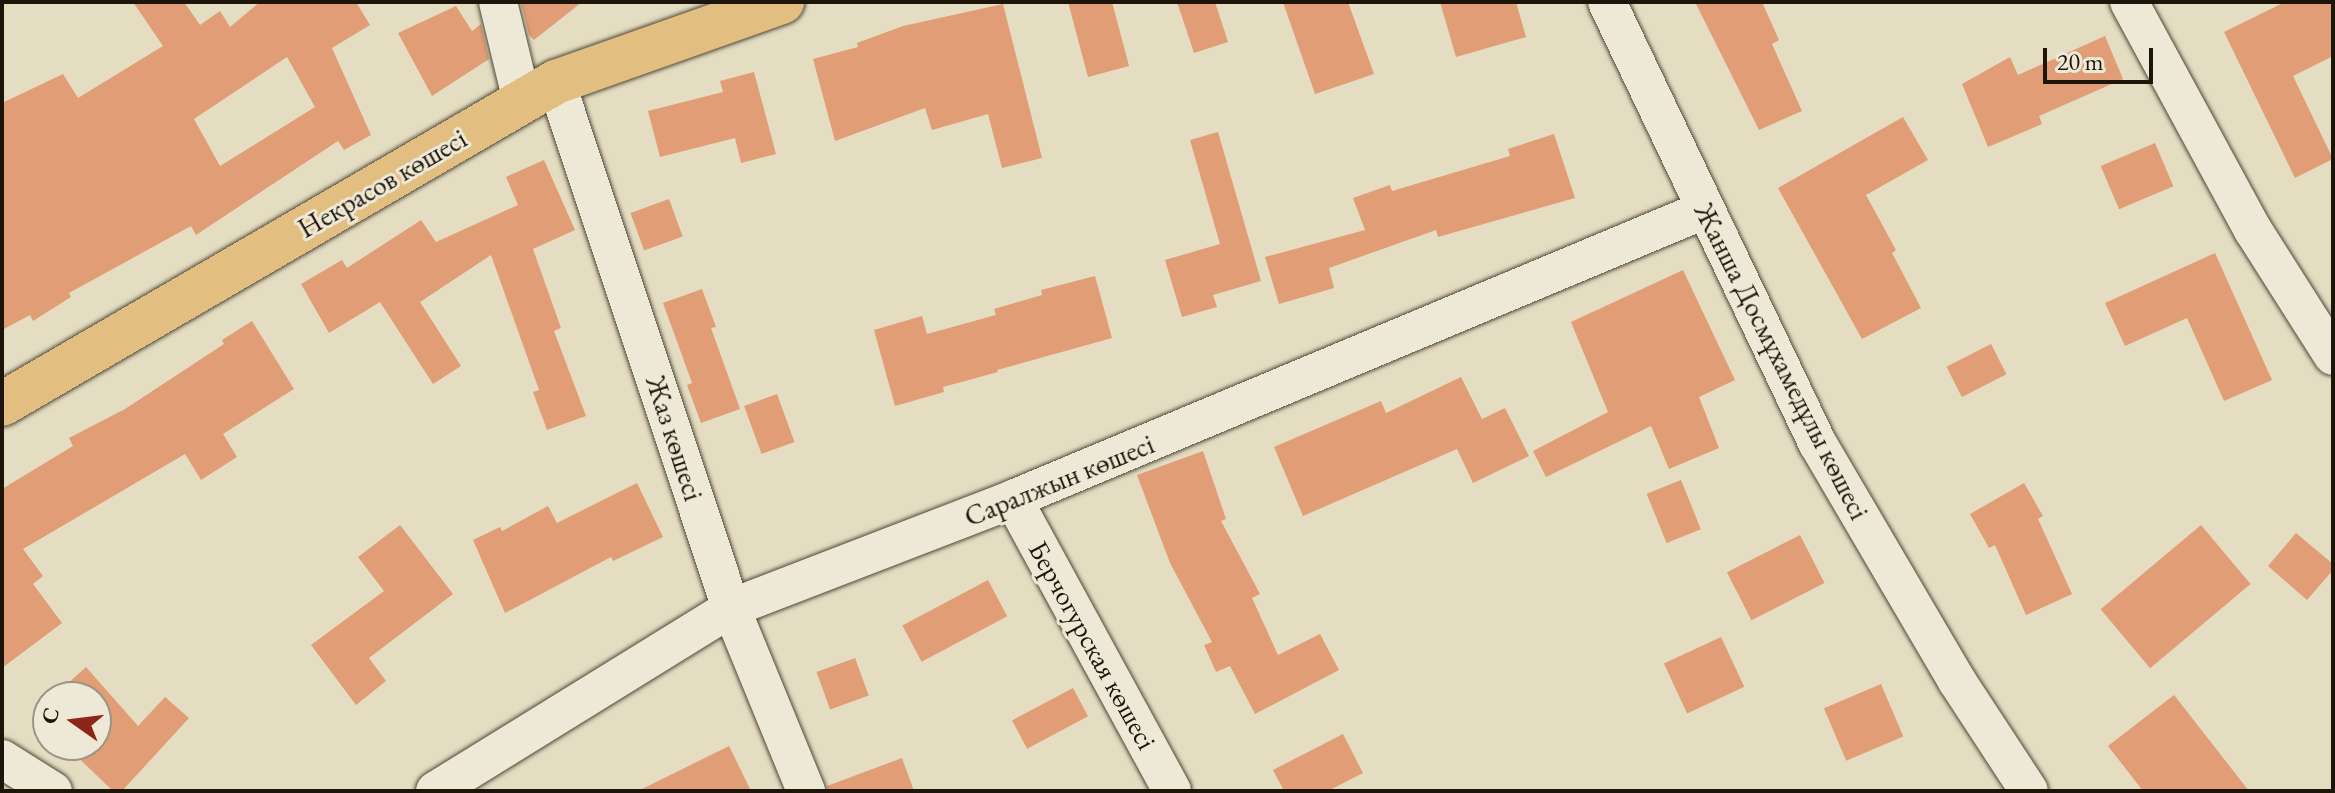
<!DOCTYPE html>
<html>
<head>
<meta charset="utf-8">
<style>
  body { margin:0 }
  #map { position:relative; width:2335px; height:793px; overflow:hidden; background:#e5ddc2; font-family:"EB Garamond",serif }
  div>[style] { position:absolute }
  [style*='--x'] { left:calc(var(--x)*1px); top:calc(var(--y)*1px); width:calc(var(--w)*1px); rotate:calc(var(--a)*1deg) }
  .building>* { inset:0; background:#e09d76; transform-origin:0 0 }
  .roads { filter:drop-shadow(0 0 2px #4f4738) drop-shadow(0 0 2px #4f4738) }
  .minor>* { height:38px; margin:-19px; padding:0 19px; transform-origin:19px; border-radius:19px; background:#eee9d7 }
  .major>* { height:44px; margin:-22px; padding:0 22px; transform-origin:22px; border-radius:22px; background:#e2be81 }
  span { translate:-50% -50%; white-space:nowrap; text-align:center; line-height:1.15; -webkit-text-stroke:6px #eee9d7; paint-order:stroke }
  .street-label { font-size:28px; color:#1d150a }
  .frame { position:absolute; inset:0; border:4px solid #1d150a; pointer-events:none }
  .north { position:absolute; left:32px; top:681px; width:80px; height:80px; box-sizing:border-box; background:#eee9d7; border:2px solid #9a9485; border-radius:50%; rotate:284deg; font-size:22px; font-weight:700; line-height:32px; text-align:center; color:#1d150a }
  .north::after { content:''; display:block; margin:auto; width:28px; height:36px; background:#8f2418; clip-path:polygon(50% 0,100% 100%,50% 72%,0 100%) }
  .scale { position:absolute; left:2043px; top:48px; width:110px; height:36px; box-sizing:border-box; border:4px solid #1d150a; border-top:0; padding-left:10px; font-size:24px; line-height:28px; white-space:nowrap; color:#1d150a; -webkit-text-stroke:6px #eee9d7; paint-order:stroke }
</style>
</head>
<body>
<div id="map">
  <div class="building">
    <div style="clip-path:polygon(evenodd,133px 2px,184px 2px,200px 25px,220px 11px,230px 27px,260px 2px,356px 2px,370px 25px,332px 48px,371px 135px,344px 150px,338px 141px,196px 235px,191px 226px,69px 293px,71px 297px,33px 321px,30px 315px,2px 330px,2px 103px,63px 74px,78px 98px,163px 46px,133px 2px,287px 57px,315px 107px,220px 166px,194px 119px,287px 57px)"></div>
    <div style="clip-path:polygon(521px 2px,582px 2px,534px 40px,529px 35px)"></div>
    <div style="clip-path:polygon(1068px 2px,1112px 2px,1129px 66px,1088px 77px)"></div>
    <div style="clip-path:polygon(1177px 2px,1215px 2px,1228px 42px,1194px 53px)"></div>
    <div style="clip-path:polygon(1283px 2px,1348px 2px,1374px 74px,1315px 94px)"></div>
    <div style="clip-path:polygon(1440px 2px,1516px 2px,1526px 37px,1456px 57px)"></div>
    <div style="clip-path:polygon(1695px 2px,1762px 2px,1779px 40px,1772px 44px,1802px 111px,1759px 130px)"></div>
    <div style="clip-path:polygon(2285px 2px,2333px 2px,2333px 56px,2293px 76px,2333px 159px,2295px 178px,2224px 32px)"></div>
    <div style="clip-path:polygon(1003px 4px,1042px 158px,1002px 168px,988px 114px,932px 130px,925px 108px,835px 141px,813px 59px,858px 47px,857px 43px,903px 26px)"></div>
    <div style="clip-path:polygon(456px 6px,472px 31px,481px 24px,489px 59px,432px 96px,398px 33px)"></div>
    <div style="clip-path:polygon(2105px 36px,2123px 79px,2039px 116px,2042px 124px,1988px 147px,1962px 84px,2010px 57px,2018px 75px)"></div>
    <div style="clip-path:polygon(754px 72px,776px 154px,741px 163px,735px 138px,660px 157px,648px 111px,723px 92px,720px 81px)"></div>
    <div style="clip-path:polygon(1903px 117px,1928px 160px,1866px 195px,1896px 250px,1892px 253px,1921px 308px,1862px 339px,1778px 188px)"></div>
    <div style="clip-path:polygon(1218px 132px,1261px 281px,1213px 295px,1217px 307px,1182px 317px,1165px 260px,1220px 244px,1190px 140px)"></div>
    <div style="clip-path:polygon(1554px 134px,1575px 198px,1438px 237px,1436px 230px,1329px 268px,1334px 288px,1279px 304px,1265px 257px,1365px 230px,1353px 198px,1390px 185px,1392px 191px,1510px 156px,1508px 149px)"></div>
    <div style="left:2155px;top:143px;width:47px;height:59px;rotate:67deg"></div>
    <div style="clip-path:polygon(544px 160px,575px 230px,533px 249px,561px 328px,554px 331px,586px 416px,547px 430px,533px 392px,539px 390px,491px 255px,420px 302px,461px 366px,433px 384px,380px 302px,329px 333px,301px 284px,342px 260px,347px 268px,421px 220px,436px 242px,518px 205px,506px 177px)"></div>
    <div style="left:669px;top:199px;width:40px;height:41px;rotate:70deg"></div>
    <div style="clip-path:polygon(2215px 253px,2272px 380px,2224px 401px,2187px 318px,2125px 346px,2105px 303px)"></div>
    <div style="clip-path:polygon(1683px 270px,1735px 380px,1699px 397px,1719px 448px,1669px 469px,1651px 426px,1546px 477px,1533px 451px,1608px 412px,1571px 322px)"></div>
    <div style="clip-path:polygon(1095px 276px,1112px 338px,997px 370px,998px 372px,943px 387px,944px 392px,895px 406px,874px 330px,922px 316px,927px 334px,996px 315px,994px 309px,1042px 295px,1041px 290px)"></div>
    <div style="clip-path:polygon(702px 289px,716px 327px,711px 328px,740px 409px,701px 423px,687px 385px,692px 383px,663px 303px)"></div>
    <div style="clip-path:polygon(252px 321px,294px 389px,223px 434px,237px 457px,201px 480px,185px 454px,23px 549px,43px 576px,33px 584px,62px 623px,2px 668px,2px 489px,73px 446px,69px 438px,125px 409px,224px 344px,222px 340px)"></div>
    <div style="left:1991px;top:344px;width:34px;height:50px;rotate:63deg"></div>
    <div style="clip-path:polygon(1461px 377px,1482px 419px,1505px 408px,1529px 456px,1473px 483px,1457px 449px,1303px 516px,1274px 447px,1381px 401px,1386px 413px)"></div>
    <div style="left:777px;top:394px;width:51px;height:35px;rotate:70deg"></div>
    <div style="clip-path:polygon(1203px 451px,1226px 519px,1221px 521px,1260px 594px,1252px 598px,1278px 655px,1320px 634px,1339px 670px,1255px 714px,1230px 666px,1216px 672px,1204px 645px,1212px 642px,1170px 563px,1137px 475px)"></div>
    <div style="left:1681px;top:480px;width:53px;height:37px;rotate:68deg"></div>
    <div style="clip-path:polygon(637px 483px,663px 537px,613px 561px,611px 557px,505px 613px,473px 540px,500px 527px,502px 531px,548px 506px,557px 523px)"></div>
    <div style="clip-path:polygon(2024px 483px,2043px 516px,2038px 519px,2072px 594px,2026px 615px,1995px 545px,1989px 548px,1970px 514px)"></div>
    <div style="clip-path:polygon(400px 525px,453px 594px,369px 658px,386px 681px,356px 705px,311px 645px,384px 591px,358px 557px)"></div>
    <div style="left:2201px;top:525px;width:77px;height:131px;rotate:50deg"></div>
    <div style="clip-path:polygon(2296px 533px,2333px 564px,2333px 570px,2307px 600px,2268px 566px)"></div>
    <div style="left:1800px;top:535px;width:54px;height:82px;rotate:63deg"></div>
    <div style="left:988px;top:580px;width:41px;height:97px;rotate:62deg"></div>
    <div style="left:1721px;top:637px;width:55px;height:63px;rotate:65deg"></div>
    <div style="left:855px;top:658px;width:40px;height:41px;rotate:70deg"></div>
    <div style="clip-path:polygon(86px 667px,138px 726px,165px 697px,189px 718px,122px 791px,113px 791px,65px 745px,96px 745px,96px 697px,53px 697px)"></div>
    <div style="left:1881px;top:684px;width:57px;height:62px;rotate:67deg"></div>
    <div style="left:1073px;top:688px;width:32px;height:69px;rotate:62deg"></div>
    <div style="clip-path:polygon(2174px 695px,2249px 791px,2143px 791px,2108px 746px)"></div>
    <div style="clip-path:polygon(1343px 734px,1363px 773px,1328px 791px,1284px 791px,1273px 770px)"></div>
    <div style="clip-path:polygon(729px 746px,751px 791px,638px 791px)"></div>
    <div style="clip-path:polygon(902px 758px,914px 791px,828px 791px,827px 786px)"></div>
  </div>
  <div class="roads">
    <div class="minor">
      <div style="--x:498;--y:2;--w:102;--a:76.4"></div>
      <div style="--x:1607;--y:2;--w:490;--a:64.5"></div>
      <div style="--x:1818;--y:444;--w:275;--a:59.6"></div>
      <div style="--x:1957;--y:681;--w:131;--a:56.8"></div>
      <div style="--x:2129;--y:2;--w:260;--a:61.5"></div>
      <div style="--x:2253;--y:230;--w:149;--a:57.6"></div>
      <div style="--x:556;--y:82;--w:554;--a:71.6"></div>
      <div style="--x:731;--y:608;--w:198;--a:67.7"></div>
      <div style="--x:1013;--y:499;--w:332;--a:61.4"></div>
      <div style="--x:2;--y:759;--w:60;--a:32.1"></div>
      <div style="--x:435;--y:791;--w:348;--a:-31.7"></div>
      <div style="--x:731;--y:608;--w:302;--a:-21.1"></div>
      <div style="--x:1013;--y:499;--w:749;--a:-22.7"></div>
    </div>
    <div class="major">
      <div style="--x:2;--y:404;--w:641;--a:-30.17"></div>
      <div style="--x:556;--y:82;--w:240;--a:-19.5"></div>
    </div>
  </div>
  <div class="street-label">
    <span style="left:382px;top:183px;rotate:-30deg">Некрасов көшесі</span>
    <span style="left:1782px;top:361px;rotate:63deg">Жанша Досмұхамедұлы көшесі</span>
    <span style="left:675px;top:438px;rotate:72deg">Жаз көшесі</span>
    <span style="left:1059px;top:480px;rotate:-22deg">Саралжын көшесі</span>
    <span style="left:1093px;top:645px;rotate:61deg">Берчогурская көшесі</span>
  </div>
  <div class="frame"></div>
  <div class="north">С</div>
  <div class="scale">20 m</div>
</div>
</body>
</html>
